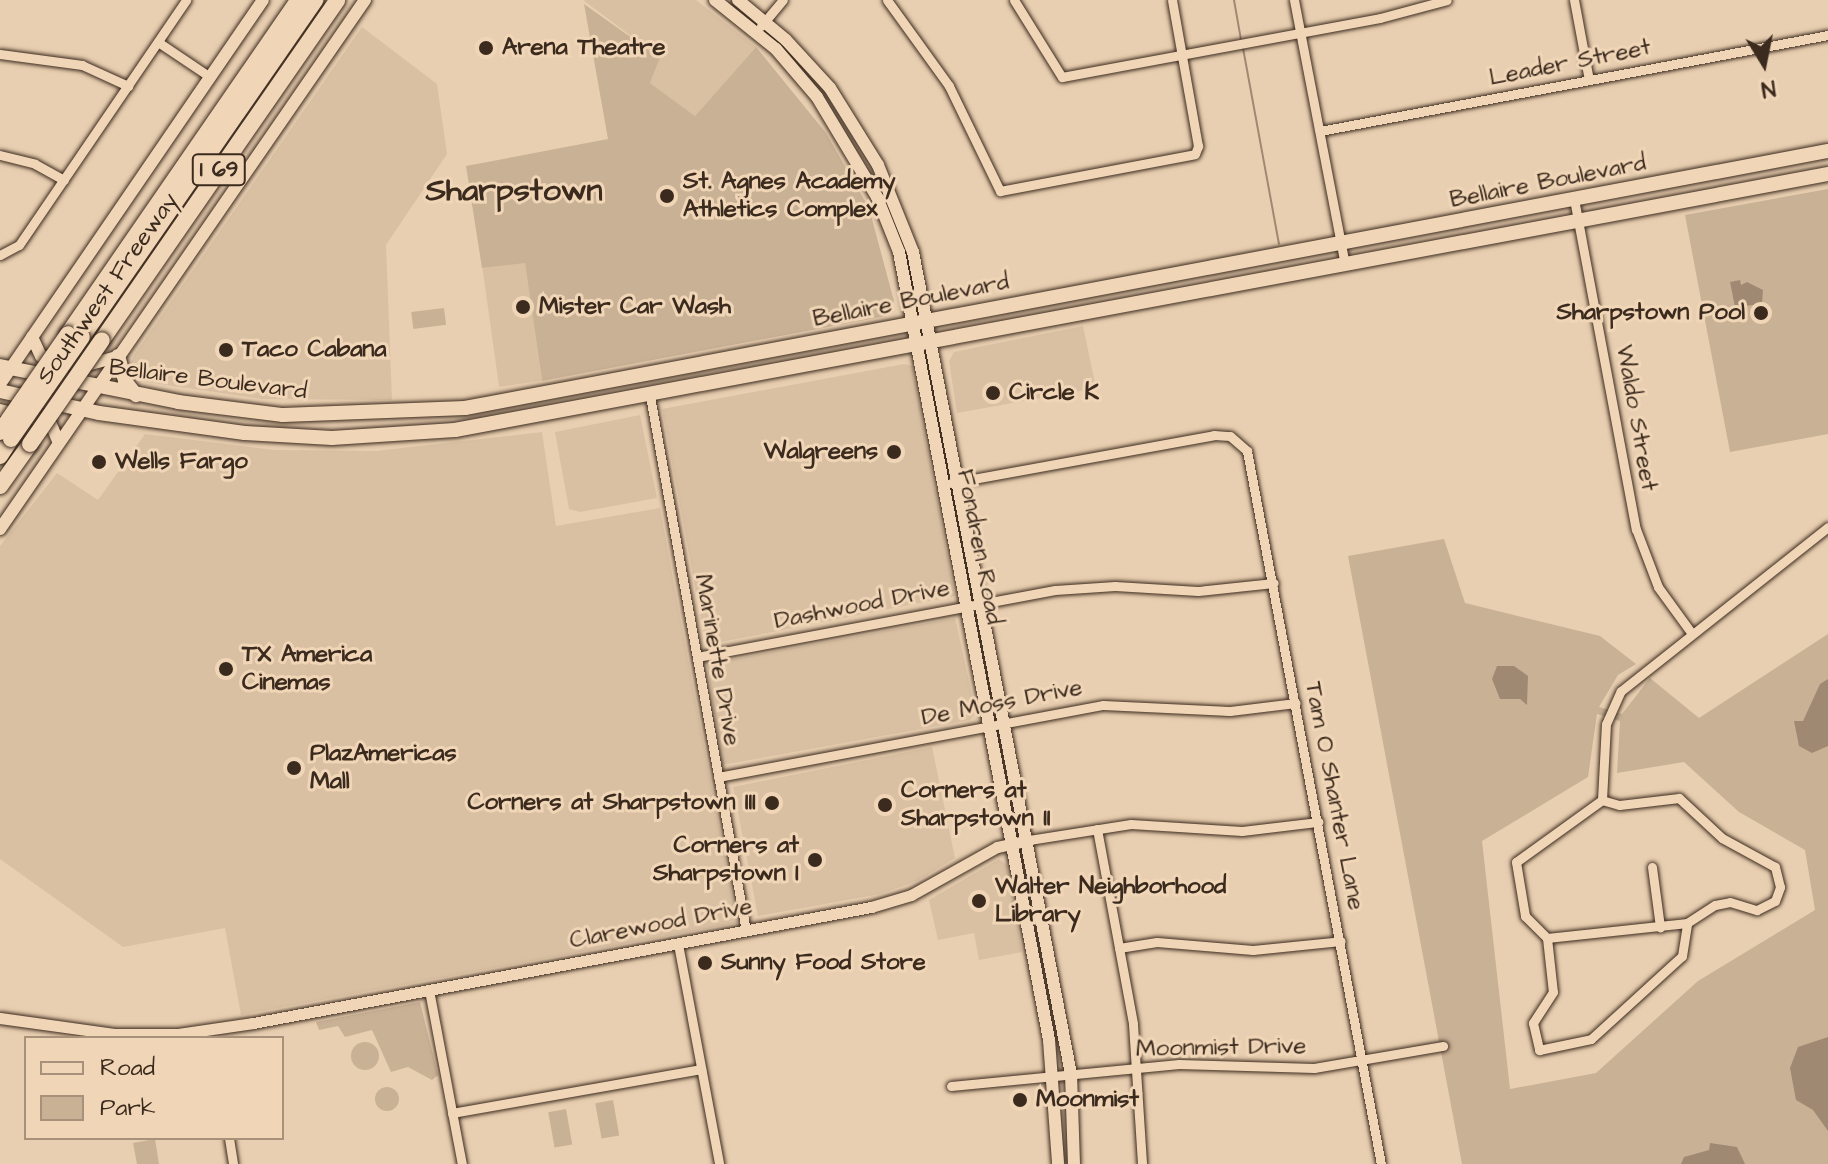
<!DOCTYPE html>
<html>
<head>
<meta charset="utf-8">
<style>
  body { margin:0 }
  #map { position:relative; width:1828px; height:1164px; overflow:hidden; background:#e9cfb1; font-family:"Architects Daughter",sans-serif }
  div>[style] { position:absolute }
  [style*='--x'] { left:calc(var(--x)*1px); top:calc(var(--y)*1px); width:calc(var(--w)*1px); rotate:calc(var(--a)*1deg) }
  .built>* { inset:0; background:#d9c0a3; transform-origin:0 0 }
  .green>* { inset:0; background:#c9b196; transform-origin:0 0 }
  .round { border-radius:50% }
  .water>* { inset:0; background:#9f8973 }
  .stream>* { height:2px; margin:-1px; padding:0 1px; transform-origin:1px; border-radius:1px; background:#9f8973 }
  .roads { filter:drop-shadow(0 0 2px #3b2a1e) drop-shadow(0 0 2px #3b2a1e) }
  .minor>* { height:9px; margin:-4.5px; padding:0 4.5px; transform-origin:4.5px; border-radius:4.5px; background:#f0d6b7 }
  .tertiary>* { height:11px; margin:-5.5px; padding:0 5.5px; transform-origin:5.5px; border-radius:5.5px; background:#f0d6b7 }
  .secondary>* { height:12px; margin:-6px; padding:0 6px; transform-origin:6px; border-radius:6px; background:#f0d6b7 }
  .primary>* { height:14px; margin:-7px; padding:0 7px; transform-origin:7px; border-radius:7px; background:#f0d6b7 }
  .motorway>* { height:16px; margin:-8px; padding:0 8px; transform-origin:8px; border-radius:8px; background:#f0d6b7 }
  .bridges { filter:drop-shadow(0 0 2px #3b2a1e) drop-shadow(0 0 2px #3b2a1e) }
  .motorway-bridge>* { height:16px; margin:-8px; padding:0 8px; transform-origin:8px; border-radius:8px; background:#f0d6b7 }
  .dots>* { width:22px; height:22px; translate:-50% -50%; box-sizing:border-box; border:4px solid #f0d6b7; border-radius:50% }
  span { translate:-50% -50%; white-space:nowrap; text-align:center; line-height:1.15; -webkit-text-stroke:6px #f0d6b7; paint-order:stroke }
  .shield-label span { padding:2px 6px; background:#f0d6b7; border:2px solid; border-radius:6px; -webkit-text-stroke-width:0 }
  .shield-label { font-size:22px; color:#3b2a1e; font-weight:700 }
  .poi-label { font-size:24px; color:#3b2a1e; font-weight:700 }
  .left { translate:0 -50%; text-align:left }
  .right { translate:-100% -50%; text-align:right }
  .street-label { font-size:24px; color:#3b2a1e }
  .district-label { font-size:32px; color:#3b2a1e; font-weight:700 }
  .legend { position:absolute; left:24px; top:1036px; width:260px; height:104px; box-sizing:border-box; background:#f0d6b7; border:2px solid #a8917a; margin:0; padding:10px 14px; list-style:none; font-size:24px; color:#3b2a1e }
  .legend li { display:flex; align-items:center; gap:16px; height:40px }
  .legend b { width:40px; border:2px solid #a8917a }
  .north { position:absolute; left:1724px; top:24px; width:80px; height:80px; -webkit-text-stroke:6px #f0d6b7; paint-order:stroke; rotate:170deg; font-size:22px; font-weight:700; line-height:32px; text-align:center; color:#3b2a1e }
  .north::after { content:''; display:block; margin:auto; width:28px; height:36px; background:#3b2a1e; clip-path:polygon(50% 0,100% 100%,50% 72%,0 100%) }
</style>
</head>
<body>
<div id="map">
  <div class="built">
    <div style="clip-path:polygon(583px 0,696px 0,756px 47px,695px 116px,650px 83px,660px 58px)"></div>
    <div style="clip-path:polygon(362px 27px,437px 84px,447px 154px,386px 245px,392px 400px,262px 399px,139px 381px,129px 368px,134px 355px)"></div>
    <div style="left:525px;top:262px;width:120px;height:43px;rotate:82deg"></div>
    <div style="clip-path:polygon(1083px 326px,1096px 388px,957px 413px,949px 361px,954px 352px)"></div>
    <div style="clip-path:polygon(904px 364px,912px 366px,955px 596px,706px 645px,662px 409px)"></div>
    <div style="clip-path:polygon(640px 415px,657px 498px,580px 512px,569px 509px,555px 432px)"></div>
    <div style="clip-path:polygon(542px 432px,556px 526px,660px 508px,737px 923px,241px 1015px,225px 928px,123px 947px,0 859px,0 546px,57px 473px,98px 500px,145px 434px,274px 450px,376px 451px)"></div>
    <div style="clip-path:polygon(955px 618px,976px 713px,970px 720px,722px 765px,707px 664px)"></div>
    <div style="clip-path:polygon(932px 747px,955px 858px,917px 881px,880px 894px,758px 916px,733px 787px)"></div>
    <div style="clip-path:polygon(999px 859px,1007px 865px,1022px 952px,979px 960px,974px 933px,938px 940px,929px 900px)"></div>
  </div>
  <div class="green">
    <div style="clip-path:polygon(584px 4px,660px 58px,650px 83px,695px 116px,756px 47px,826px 133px,869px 208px,894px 301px,886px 316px,542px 381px,525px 263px,482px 268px,466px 166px,608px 139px)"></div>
    <div style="clip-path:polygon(1828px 189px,1828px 434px,1730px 452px,1685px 215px)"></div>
    <div style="left:444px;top:308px;width:17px;height:33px;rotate:83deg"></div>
    <div style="clip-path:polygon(evenodd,1444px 539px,1465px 603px,1600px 636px,1636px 664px,1618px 675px,1599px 707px,1622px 714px,1650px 678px,1699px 718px,1828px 634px,1828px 1164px,1462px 1164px,1348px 556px,1444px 539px,1597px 714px,1620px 721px,1617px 773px,1684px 762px,1739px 812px,1805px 850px,1815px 910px,1698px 981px,1596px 1073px,1510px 1089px,1482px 841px,1588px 777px,1597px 714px)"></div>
    <div style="clip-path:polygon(420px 1002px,438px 1075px,432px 1080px,408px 1067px,391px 1072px,372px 1030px,345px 1037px,338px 1026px,319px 1030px,316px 1022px)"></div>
    <div class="round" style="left:351px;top:1042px;width:28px;height:28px"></div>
    <div class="round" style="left:375px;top:1087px;width:24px;height:24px"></div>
    <div style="left:613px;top:1100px;width:36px;height:18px;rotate:80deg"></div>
    <div style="left:566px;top:1109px;width:36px;height:18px;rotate:80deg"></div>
    <div style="clip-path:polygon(155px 1139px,159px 1164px,137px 1164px,133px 1143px)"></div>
  </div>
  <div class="water">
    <div style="clip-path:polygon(1740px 280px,1741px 285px,1747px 282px,1763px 290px,1762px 304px,1735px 307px,1730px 282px)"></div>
    <div style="clip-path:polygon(1497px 666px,1514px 666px,1528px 676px,1527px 705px,1520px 699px,1500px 699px,1492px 679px)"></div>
    <div style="clip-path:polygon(1828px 679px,1828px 746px,1812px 753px,1799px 746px,1794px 721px,1803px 721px,1820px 684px)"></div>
    <div style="clip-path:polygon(1828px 1037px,1828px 1131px,1813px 1110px,1796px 1100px,1790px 1068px,1798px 1047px)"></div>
    <div style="clip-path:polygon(1710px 1143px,1737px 1147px,1745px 1164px,1681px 1164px,1684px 1157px,1709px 1150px)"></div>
  </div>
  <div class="stream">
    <div style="--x:1234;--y:0;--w:39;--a:80"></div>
    <div style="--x:1243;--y:48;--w:199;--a:79.6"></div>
  </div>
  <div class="roads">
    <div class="minor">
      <div style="--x:887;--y:0;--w:106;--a:54.2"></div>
      <div style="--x:949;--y:86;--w:117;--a:64.1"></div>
      <div style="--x:1000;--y:191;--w:198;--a:-10.7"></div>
      <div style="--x:1195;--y:154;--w:9;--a:-69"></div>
      <div style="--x:1198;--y:146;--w:148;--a:-100.1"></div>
      <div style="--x:1014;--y:0;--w:91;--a:58.1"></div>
      <div style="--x:1062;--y:77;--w:323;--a:-10.5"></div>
      <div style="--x:1380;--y:18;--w:69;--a:-15"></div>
      <div style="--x:1294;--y:0;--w:270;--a:79.1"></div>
      <div style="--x:1574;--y:0;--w:81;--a:79.4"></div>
      <div style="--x:761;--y:26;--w:34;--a:-50"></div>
      <div style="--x:158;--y:42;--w:63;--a:33.9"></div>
      <div style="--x:0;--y:54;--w:83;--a:7.6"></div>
      <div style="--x:82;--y:65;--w:51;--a:24.5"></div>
      <div style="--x:1320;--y:131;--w:517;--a:-10.7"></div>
      <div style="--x:0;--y:155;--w:36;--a:14"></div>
      <div style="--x:35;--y:164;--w:33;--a:29"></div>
      <div style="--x:1574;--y:199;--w:336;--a:79.4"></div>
      <div style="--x:1636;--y:529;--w:62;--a:69.2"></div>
      <div style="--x:1658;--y:587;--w:54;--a:54"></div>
      <div style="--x:0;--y:255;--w:21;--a:-28"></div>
      <div style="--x:19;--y:245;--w:297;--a:-55.7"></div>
      <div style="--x:650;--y:396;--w:544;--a:79.83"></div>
      <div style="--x:951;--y:483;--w:267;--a:-10.3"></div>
      <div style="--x:1214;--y:435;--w:16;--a:4"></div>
      <div style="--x:1230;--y:436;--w:23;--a:41"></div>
      <div style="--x:1247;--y:451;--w:725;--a:79.36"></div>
      <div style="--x:697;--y:657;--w:364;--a:-10.6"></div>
      <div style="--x:1055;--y:590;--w:60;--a:-3.8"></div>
      <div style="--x:1115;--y:586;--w:83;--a:3.4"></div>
      <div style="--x:1198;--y:591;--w:76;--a:-6"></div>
      <div style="--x:718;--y:777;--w:392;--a:-10.6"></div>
      <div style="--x:1103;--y:705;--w:127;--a:2.7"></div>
      <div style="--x:1230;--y:711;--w:66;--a:-6.9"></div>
      <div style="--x:1602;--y:800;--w:76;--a:-87"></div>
      <div style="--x:1606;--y:724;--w:36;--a:-66"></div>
      <div style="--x:1621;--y:691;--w:264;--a:-38.4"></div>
      <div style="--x:1097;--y:829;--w:198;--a:79.5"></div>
      <div style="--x:1133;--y:1024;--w:140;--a:86.3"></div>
      <div style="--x:1029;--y:840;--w:103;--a:-8.9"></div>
      <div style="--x:1131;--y:824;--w:111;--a:3.6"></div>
      <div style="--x:1242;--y:831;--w:77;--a:-6.8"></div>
      <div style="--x:1652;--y:867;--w:61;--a:82.4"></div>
      <div style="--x:1547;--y:938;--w:141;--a:-6.1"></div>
      <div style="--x:1687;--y:923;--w:33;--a:-33"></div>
      <div style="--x:1715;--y:905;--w:15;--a:-11"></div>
      <div style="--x:1730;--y:902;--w:28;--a:17"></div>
      <div style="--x:1757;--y:910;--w:20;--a:-27"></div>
      <div style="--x:1775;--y:901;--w:15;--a:-70"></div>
      <div style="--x:1780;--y:887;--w:21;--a:-104"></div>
      <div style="--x:1775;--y:867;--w:60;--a:-151.3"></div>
      <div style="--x:1722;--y:838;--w:59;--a:-137.1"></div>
      <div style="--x:1679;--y:798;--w:60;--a:173.3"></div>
      <div style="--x:1619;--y:805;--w:18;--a:-164"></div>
      <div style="--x:1602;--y:800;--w:106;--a:144.2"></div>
      <div style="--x:1516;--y:862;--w:55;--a:80.5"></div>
      <div style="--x:1525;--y:916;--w:31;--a:45"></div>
      <div style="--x:1547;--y:938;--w:54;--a:83.7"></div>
      <div style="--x:1553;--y:992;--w:37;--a:123"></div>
      <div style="--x:1533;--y:1023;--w:28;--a:77"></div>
      <div style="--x:1539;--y:1050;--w:53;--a:-11.9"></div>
      <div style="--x:1591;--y:1039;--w:123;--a:-42.4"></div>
      <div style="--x:1682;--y:956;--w:33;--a:-81"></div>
      <div style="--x:678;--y:944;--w:224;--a:79.4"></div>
      <div style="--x:1119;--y:948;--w:38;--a:-9"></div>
      <div style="--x:1157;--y:942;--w:96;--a:4.8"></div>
      <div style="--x:1253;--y:950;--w:88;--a:-5.8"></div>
      <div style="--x:429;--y:990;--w:177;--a:79.3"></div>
      <div style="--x:951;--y:1086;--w:229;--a:-5.5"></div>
      <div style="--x:1179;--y:1064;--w:135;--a:1.7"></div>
      <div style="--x:1314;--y:1068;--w:131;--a:-9.7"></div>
      <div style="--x:452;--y:1113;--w:253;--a:-10"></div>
      <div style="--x:229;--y:1138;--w:26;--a:81"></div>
    </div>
    <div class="tertiary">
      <div style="--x:0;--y:1018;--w:117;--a:7.9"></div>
      <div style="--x:116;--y:1034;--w:62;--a:0"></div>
      <div style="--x:178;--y:1034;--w:76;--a:-8.3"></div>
      <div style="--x:253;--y:1023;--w:629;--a:-10.63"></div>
      <div style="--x:871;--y:907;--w:42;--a:-16.7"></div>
      <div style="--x:911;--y:895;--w:98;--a:-29.2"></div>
      <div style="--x:997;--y:847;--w:33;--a:-12"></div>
    </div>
    <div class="secondary">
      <div style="--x:715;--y:0;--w:78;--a:38.8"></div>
      <div style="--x:776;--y:49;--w:63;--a:49.5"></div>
      <div style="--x:817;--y:97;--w:117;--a:59"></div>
      <div style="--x:877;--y:197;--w:59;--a:68.2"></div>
      <div style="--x:899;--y:252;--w:802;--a:79.22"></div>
      <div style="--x:1049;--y:1040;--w:124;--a:85.8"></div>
      <div style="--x:738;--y:0;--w:62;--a:39.8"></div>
      <div style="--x:786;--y:40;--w:65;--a:47.5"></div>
      <div style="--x:830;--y:88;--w:91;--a:58.1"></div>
      <div style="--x:878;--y:165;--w:94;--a:68.1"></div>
      <div style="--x:913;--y:252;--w:837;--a:79.12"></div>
      <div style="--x:1071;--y:1074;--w:90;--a:88.1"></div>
      <div style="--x:32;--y:337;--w:21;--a:65"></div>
      <div style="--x:41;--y:356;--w:43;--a:13.4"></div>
      <div style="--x:83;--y:366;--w:34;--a:-15"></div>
      <div style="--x:0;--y:384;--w:465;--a:-55.6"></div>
      <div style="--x:0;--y:410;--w:51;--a:13.5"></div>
      <div style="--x:50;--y:422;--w:21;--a:67"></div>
      <div style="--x:0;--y:529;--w:643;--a:-55.4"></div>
    </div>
    <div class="primary">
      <div style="--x:118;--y:356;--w:26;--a:74"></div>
      <div style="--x:125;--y:381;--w:18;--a:52"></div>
      <div style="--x:0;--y:366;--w:182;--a:11.4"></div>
      <div style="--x:178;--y:402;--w:106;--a:7.1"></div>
      <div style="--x:283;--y:415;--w:182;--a:-2.2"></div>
      <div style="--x:465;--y:408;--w:1387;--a:-10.68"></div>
      <div style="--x:0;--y:391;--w:101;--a:12.5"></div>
      <div style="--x:99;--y:413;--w:147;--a:7.8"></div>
      <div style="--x:245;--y:433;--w:87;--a:3.3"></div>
      <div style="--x:332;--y:438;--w:123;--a:-3.7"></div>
      <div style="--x:455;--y:430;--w:1397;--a:-10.56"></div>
    </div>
    <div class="motorway">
      <div style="--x:68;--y:334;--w:406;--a:-55.4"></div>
      <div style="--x:82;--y:337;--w:410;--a:-55.3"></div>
      <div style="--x:102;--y:340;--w:413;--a:-55.3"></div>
      <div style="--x:0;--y:456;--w:20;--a:-57"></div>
      <div style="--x:0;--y:486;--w:52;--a:-54.5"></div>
    </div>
  </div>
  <div class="bridges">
    <div class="motorway-bridge">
      <div style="--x:0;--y:432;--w:119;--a:-55.2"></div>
      <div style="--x:11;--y:439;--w:124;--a:-55.2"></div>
      <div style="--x:30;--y:444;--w:126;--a:-55.3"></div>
    </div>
  </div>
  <div class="dots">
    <div style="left:486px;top:48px;background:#3b2a1e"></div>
    <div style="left:667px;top:196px;background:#3b2a1e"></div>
    <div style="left:523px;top:307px;background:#3b2a1e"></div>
    <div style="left:1761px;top:313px;background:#3b2a1e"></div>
    <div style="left:226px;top:350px;background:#3b2a1e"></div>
    <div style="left:993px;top:393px;background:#3b2a1e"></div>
    <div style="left:894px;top:452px;background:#3b2a1e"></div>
    <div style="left:99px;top:462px;background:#3b2a1e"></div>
    <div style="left:226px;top:669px;background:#3b2a1e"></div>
    <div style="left:294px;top:768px;background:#3b2a1e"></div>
    <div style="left:772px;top:803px;background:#3b2a1e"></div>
    <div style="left:885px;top:805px;background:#3b2a1e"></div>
    <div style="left:815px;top:860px;background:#3b2a1e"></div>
    <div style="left:979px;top:901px;background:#3b2a1e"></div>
    <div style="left:705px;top:963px;background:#3b2a1e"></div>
    <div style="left:1020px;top:1100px;background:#3b2a1e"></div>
  </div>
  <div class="shield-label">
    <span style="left:219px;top:170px">I 69</span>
  </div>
  <div class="poi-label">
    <span class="left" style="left:502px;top:48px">Arena Theatre</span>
    <span class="left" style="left:683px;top:196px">St. Agnes Academy<br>Athletics Complex</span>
    <span class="left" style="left:539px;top:307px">Mister Car Wash</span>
    <span class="right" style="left:1745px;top:313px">Sharpstown Pool</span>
    <span class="left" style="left:242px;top:350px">Taco Cabana</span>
    <span class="left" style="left:1009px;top:393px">Circle K</span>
    <span class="right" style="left:878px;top:452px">Walgreens</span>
    <span class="left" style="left:115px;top:462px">Wells Fargo</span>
    <span class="left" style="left:242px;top:669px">TX America<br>Cinemas</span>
    <span class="left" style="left:310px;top:768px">PlazAmericas<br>Mall</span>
    <span class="left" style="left:901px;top:805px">Corners at<br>Sharpstown II</span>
    <span class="right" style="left:756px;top:803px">Corners at Sharpstown III</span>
    <span class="right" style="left:799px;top:860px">Corners at<br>Sharpstown I</span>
    <span class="left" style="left:995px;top:901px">Walter Neighborhood<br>Library</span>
    <span class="left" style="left:721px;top:963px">Sunny Food Store</span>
    <span class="left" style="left:1036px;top:1100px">Moonmist</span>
  </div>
  <div class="street-label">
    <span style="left:1570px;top:63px;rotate:-11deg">Leader Street</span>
    <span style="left:1548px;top:182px;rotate:-11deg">Bellaire Boulevard</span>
    <span style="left:108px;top:289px;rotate:-55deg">Southwest Freeway</span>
    <span style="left:911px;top:301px;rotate:-11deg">Bellaire Boulevard</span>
    <span style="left:208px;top:380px;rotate:7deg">Bellaire Boulevard</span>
    <span style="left:1636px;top:418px;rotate:80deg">Waldo Street</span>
    <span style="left:979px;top:547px;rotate:79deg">Fondren Road</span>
    <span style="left:862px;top:605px;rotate:-11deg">Dashwood Drive</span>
    <span style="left:717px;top:660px;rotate:80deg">Marinette Drive</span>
    <span style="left:1002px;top:703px;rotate:-11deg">De Moss Drive</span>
    <span style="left:1334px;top:796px;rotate:79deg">Tam O Shanter Lane</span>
    <span style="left:661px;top:924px;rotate:-11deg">Clarewood Drive</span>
    <span style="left:1221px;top:1048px;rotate:-1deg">Moonmist Drive</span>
  </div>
  <div class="district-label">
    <span style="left:514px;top:191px">Sharpstown</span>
  </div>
  <ul class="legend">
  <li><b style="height:10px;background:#f0d6b7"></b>Road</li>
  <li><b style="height:22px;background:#c9b196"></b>Park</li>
  </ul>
  <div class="north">N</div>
</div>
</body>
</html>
